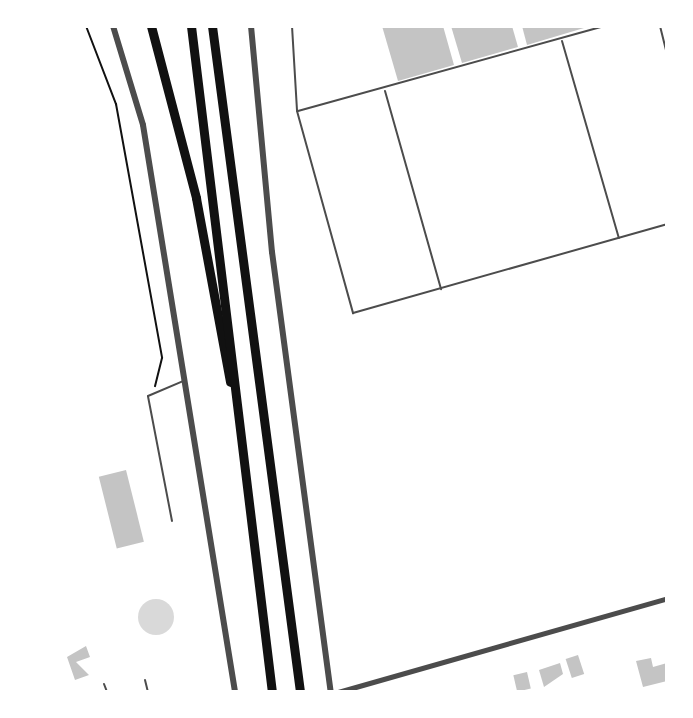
<!DOCTYPE html>
<html>
<head>
<meta charset="utf-8">
<style>
  body { margin:0 }
  #map { position:relative; width:693px; height:718px; overflow:hidden; background:#fff; font-family:"Asap Condensed",sans-serif }
  div>[style] { position:absolute }
  [style*='--x'] { left:calc(var(--x)*1px); top:calc(var(--y)*1px); width:calc(var(--w)*1px); rotate:calc(var(--a)*1deg) }
  .water>* { inset:0; background:#d9d9d9 }
  .round { border-radius:50% }
  .building>* { inset:0; background:#c4c4c4; transform-origin:0 0 }
  .path>* { height:2px; margin:-1px; padding:0 1px; transform-origin:1px; border-radius:1px; background:#111 }
  .service>* { height:2px; margin:-1px; padding:0 1px; transform-origin:1px; border-radius:1px; background:#4c4c4c }
  .minor>* { height:5px; margin:-2.5px; padding:0 2.5px; transform-origin:2.5px; border-radius:2.5px; background:#4c4c4c }
  .tertiary>* { height:6px; margin:-3px; padding:0 3px; transform-origin:3px; border-radius:3px; background:#4c4c4c }
  .motorway>* { height:9px; margin:-4.5px; padding:0 4.5px; transform-origin:4.5px; border-radius:4.5px; background:#111 }
  span { translate:-50% -50%; white-space:nowrap; text-align:center; line-height:1.15; -webkit-text-stroke:8px #fff; paint-order:stroke }
  .frame { position:absolute; inset:0; border:28px solid #fff; pointer-events:none }
</style>
</head>
<body>
<div id="map">
  <div class="water">
    <div class="round" style="left:138px;top:599px;width:36px;height:36px"></div>
  </div>
  <div class="building">
    <div style="clip-path:polygon(382px 26px,443px 26px,454px 65px,398px 81px)"></div>
    <div style="clip-path:polygon(451px 26px,512px 26px,518px 47px,462px 63px)"></div>
    <div style="clip-path:polygon(522px 26px,583px 26px,584px 28px,527px 45px)"></div>
    <div style="left:126px;top:470px;width:74px;height:28px;rotate:76deg"></div>
    <div style="clip-path:polygon(86px 646px,90px 657px,76px 662px,89px 675px,75px 680px,67px 657px)"></div>
    <div style="left:578px;top:655px;width:20px;height:13px;rotate:72deg"></div>
    <div style="clip-path:polygon(651px 658px,653px 667px,667px 663px,667px 681px,643px 687px,636px 661px)"></div>
    <div style="clip-path:polygon(560px 663px,563px 674px,544px 687px,539px 670px)"></div>
    <div style="left:527px;top:672px;width:17px;height:14px;rotate:77deg"></div>
  </div>
  <div class="path">
    <div style="--x:86;--y:26;--w:84;--a:69"></div>
    <div style="--x:116;--y:104;--w:258;--a:79.7"></div>
    <div style="--x:162;--y:358;--w:29;--a:104"></div>
  </div>
  <div class="service">
    <div style="--x:292;--y:26;--w:85;--a:86.6"></div>
    <div style="--x:297;--y:111;--w:210;--a:74.5"></div>
    <div style="--x:353;--y:313;--w:326;--a:-15.8"></div>
    <div style="--x:660;--y:26;--w:29;--a:76"></div>
    <div style="--x:562;--y:41;--w:205;--a:73.9"></div>
    <div style="--x:385;--y:91;--w:206;--a:74.2"></div>
    <div style="--x:298;--y:111;--w:318;--a:-15.5"></div>
    <div style="--x:172;--y:521;--w:127;--a:-100.9"></div>
    <div style="--x:148;--y:396;--w:38;--a:-23"></div>
    <div style="--x:145;--y:680;--w:12;--a:76"></div>
    <div style="--x:104;--y:684;--w:9;--a:69"></div>
  </div>
  <div class="minor">
    <div style="--x:338;--y:692;--w:342;--a:-15.9"></div>
  </div>
  <div class="tertiary">
    <div style="--x:113;--y:26;--w:103;--a:73.1"></div>
    <div style="--x:143;--y:125;--w:574;--a:80.78"></div>
    <div style="--x:251;--y:26;--w:227;--a:84.7"></div>
    <div style="--x:272;--y:252;--w:444;--a:82.4"></div>
  </div>
  <div class="motorway">
    <div style="--x:151;--y:26;--w:178;--a:75.3"></div>
    <div style="--x:196;--y:198;--w:187;--a:79.5"></div>
    <div style="--x:191;--y:26;--w:671;--a:83.07"></div>
    <div style="--x:212;--y:26;--w:672;--a:82.47"></div>
  </div>
  <div class="frame"></div>
</div>
</body>
</html>
